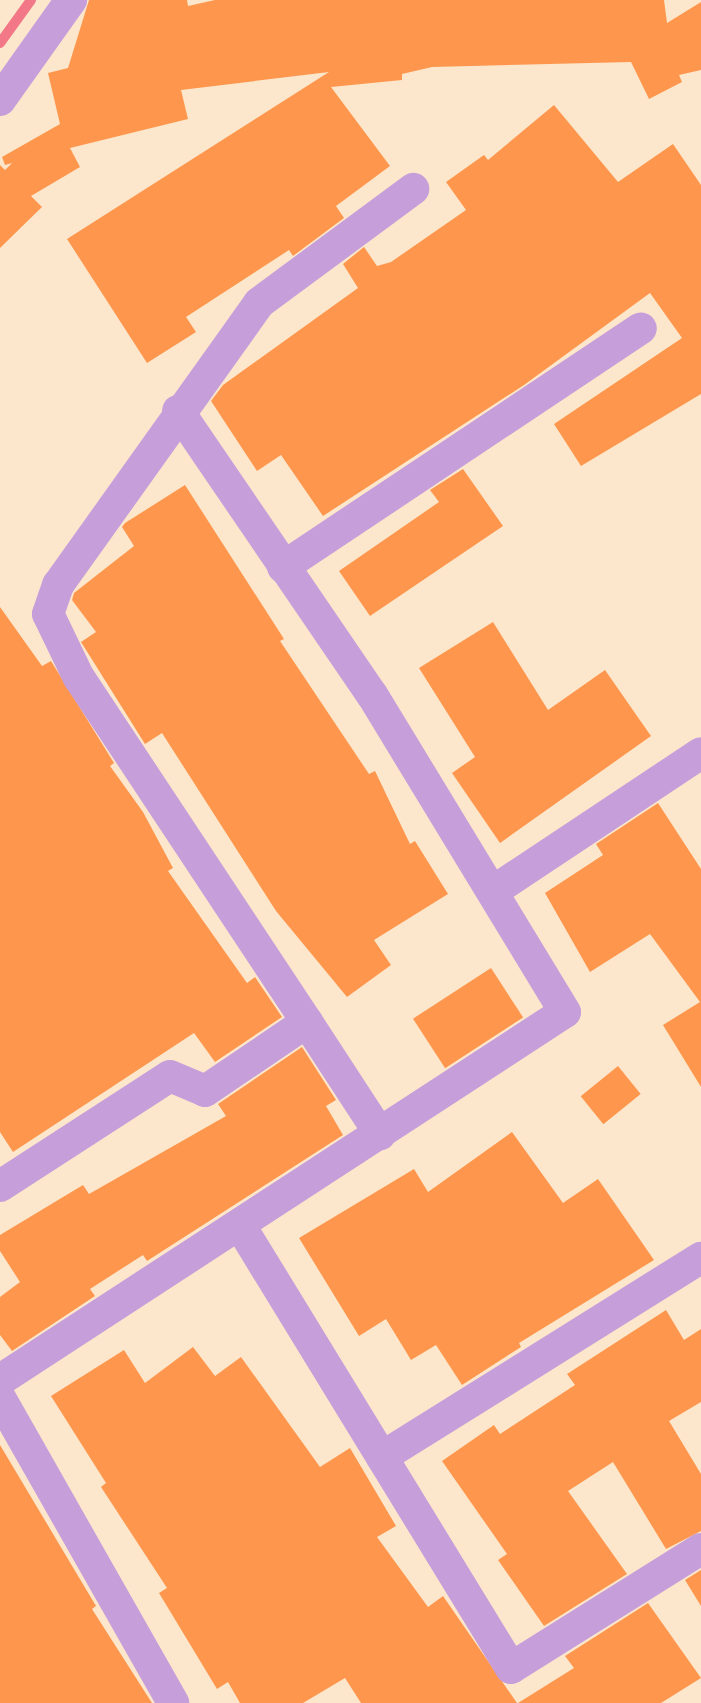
<!DOCTYPE html>
<html>
<head>
<meta charset="utf-8">
<style>
  body { margin:0 }
  #map { position:relative; width:701px; height:1703px; overflow:hidden; background:#fce7cc; font-family:"Times New Roman",serif }
  div>[style] { position:absolute }
  [style*='--x'] { left:calc(var(--x)*1px); top:calc(var(--y)*1px); width:calc(var(--w)*1px); rotate:calc(var(--a)*1deg) }
  .stream>* { height:10px; margin:-5px; padding:0 5px; transform-origin:5px; border-radius:5px; background:#f37887 }
  .building>* { inset:0; background:#fe974d; transform-origin:0 0 }
  .minor>* { height:32px; margin:-16px; padding:0 16px; transform-origin:16px; border-radius:16px; background:#c69eda }
  span { translate:-50% -50%; white-space:nowrap; text-align:center; line-height:1.15; -webkit-text-stroke:6px #fcf7f0; paint-order:stroke }
</style>
</head>
<body>
<div id="map">
  <div class="stream">
    <div style="--x:0;--y:43;--w:53;--a:-54.2"></div>
  </div>
  <div class="building">
    <div style="clip-path:polygon(89px 0,187px 0,188px 6px,215px 0,664px 0,667px 23px,701px 2px,701px 70px,679px 75px,682px 82px,649px 99px,631px 62px,432px 67px,402px 74px,402px 80px,331px 87px,390px 166px,336px 206px,344px 218px,293px 256px,289px 250px,186px 317px,196px 332px,147px 363px,67px 239px,329px 72px,181px 90px,188px 119px,70px 148px,80px 167px,31px 196px,42px 207px,0 248px,0 165px,5px 170px,12px 163px,5px 165px,2px 157px,60px 124px,48px 73px,68px 68px)"></div>
    <div style="clip-path:polygon(554px 105px,618px 182px,673px 144px,701px 185px,701px 394px,581px 466px,554px 424px,682px 338px,650px 293px,524px 385px,323px 516px,281px 455px,257px 471px,211px 401px,223px 385px,358px 288px,343px 264px,364px 247px,377px 266px,391px 262px,466px 210px,446px 182px,484px 155px,488px 160px)"></div>
    <div style="clip-path:polygon(463px 469px,503px 526px,370px 616px,339px 571px,439px 502px,430px 490px)"></div>
    <div style="clip-path:polygon(185px 485px,284px 639px,280px 641px,369px 774px,375px 771px,410px 844px,415px 841px,448px 894px,374px 940px,391px 965px,347px 997px,276px 911px,162px 733px,145px 744px,81px 642px,96px 632px,72px 600px,74px 593px,134px 546px,122px 527px,125px 523px)"></div>
    <div style="clip-path:polygon(0 607px,42px 666px,51px 661px,114px 763px,110px 766px,143px 812px,173px 868px,168px 871px,247px 983px,255px 977px,282px 1017px,215px 1062px,194px 1033px,13px 1152px,0 1132px)"></div>
    <div style="clip-path:polygon(493px 622px,548px 710px,605px 670px,651px 736px,500px 843px,452px 773px,475px 757px,419px 668px)"></div>
    <div style="clip-path:polygon(658px 803px,701px 869px,701px 1087px,663px 1025px,700px 1002px,650px 934px,590px 972px,545px 893px,603px 855px,596px 844px)"></div>
    <div style="left:491px;top:968px;width:59px;height:93px;rotate:57deg"></div>
    <div style="clip-path:polygon(302px 1047px,336px 1100px,326px 1106px,343px 1135px,147px 1261px,143px 1255px,90px 1289px,95px 1296px,12px 1351px,0 1335px,0 1297px,20px 1282px,0 1251px,0 1235px,83px 1185px,89px 1194px,226px 1116px,218px 1104px)"></div>
    <div style="left:618px;top:1066px;width:36px;height:48px;rotate:51deg"></div>
    <div style="clip-path:polygon(512px 1132px,563px 1203px,598px 1179px,654px 1260px,519px 1343px,521px 1347px,462px 1385px,436px 1345px,411px 1360px,386px 1319px,359px 1336px,299px 1238px,414px 1169px,428px 1192px)"></div>
    <div style="clip-path:polygon(666px 1310px,684px 1340px,701px 1329px,701px 1402px,669px 1421px,701px 1474px,701px 1531px,666px 1549px,613px 1462px,568px 1491px,627px 1574px,544px 1626px,498px 1560px,507px 1554px,442px 1461px,494px 1425px,500px 1434px,575px 1385px,567px 1374px)"></div>
    <div style="clip-path:polygon(193px 1347px,215px 1376px,241px 1357px,320px 1467px,350px 1448px,396px 1526px,377px 1537px,428px 1607px,443px 1596px,517px 1703px,361px 1703px,345px 1678px,303px 1703px,240px 1703px,228px 1682px,217px 1689px,159px 1593px,167px 1588px,101px 1487px,106px 1483px,51px 1396px,124px 1350px,145px 1383px)"></div>
    <div style="clip-path:polygon(0 1445px,96px 1606px,92px 1609px,152px 1703px,0 1703px)"></div>
    <div style="clip-path:polygon(701px 1570px,701px 1606px,685px 1580px)"></div>
    <div style="clip-path:polygon(648px 1603px,701px 1678px,661px 1703px,518px 1703px,574px 1668px,565px 1656px)"></div>
  </div>
  <div class="minor">
    <div style="--x:0;--y:100;--w:123;--a:-54.6"></div>
    <div style="--x:283;--y:567;--w:430;--a:-33.7"></div>
    <div style="--x:495;--y:890;--w:247;--a:-33.6"></div>
    <div style="--x:307;--y:1022;--w:134;--a:56.9"></div>
    <div style="--x:0;--y:1186;--w:202;--a:-32.9"></div>
    <div style="--x:170;--y:1076;--w:38;--a:23"></div>
    <div style="--x:205;--y:1091;--w:123;--a:-34.1"></div>
    <div style="--x:307;--y:1022;--w:413;--a:-123.5"></div>
    <div style="--x:79;--y:678;--w:71;--a:-115.8"></div>
    <div style="--x:48;--y:614;--w:31;--a:-71"></div>
    <div style="--x:58;--y:585;--w:346;--a:-54.5"></div>
    <div style="--x:259;--y:303;--w:192;--a:-36.5"></div>
    <div style="--x:241;--y:1227;--w:517;--a:58.52"></div>
    <div style="--x:511;--y:1668;--w:224;--a:-32.1"></div>
    <div style="--x:0;--y:1380;--w:674;--a:-33.08"></div>
    <div style="--x:565;--y:1012;--w:371;--a:-121.3"></div>
    <div style="--x:372;--y:695;--w:344;--a:-124.3"></div>
    <div style="--x:0;--y:1398;--w:351;--a:60.4"></div>
    <div style="--x:382;--y:1457;--w:376;--a:-32"></div>
  </div>
</div>
</body>
</html>
